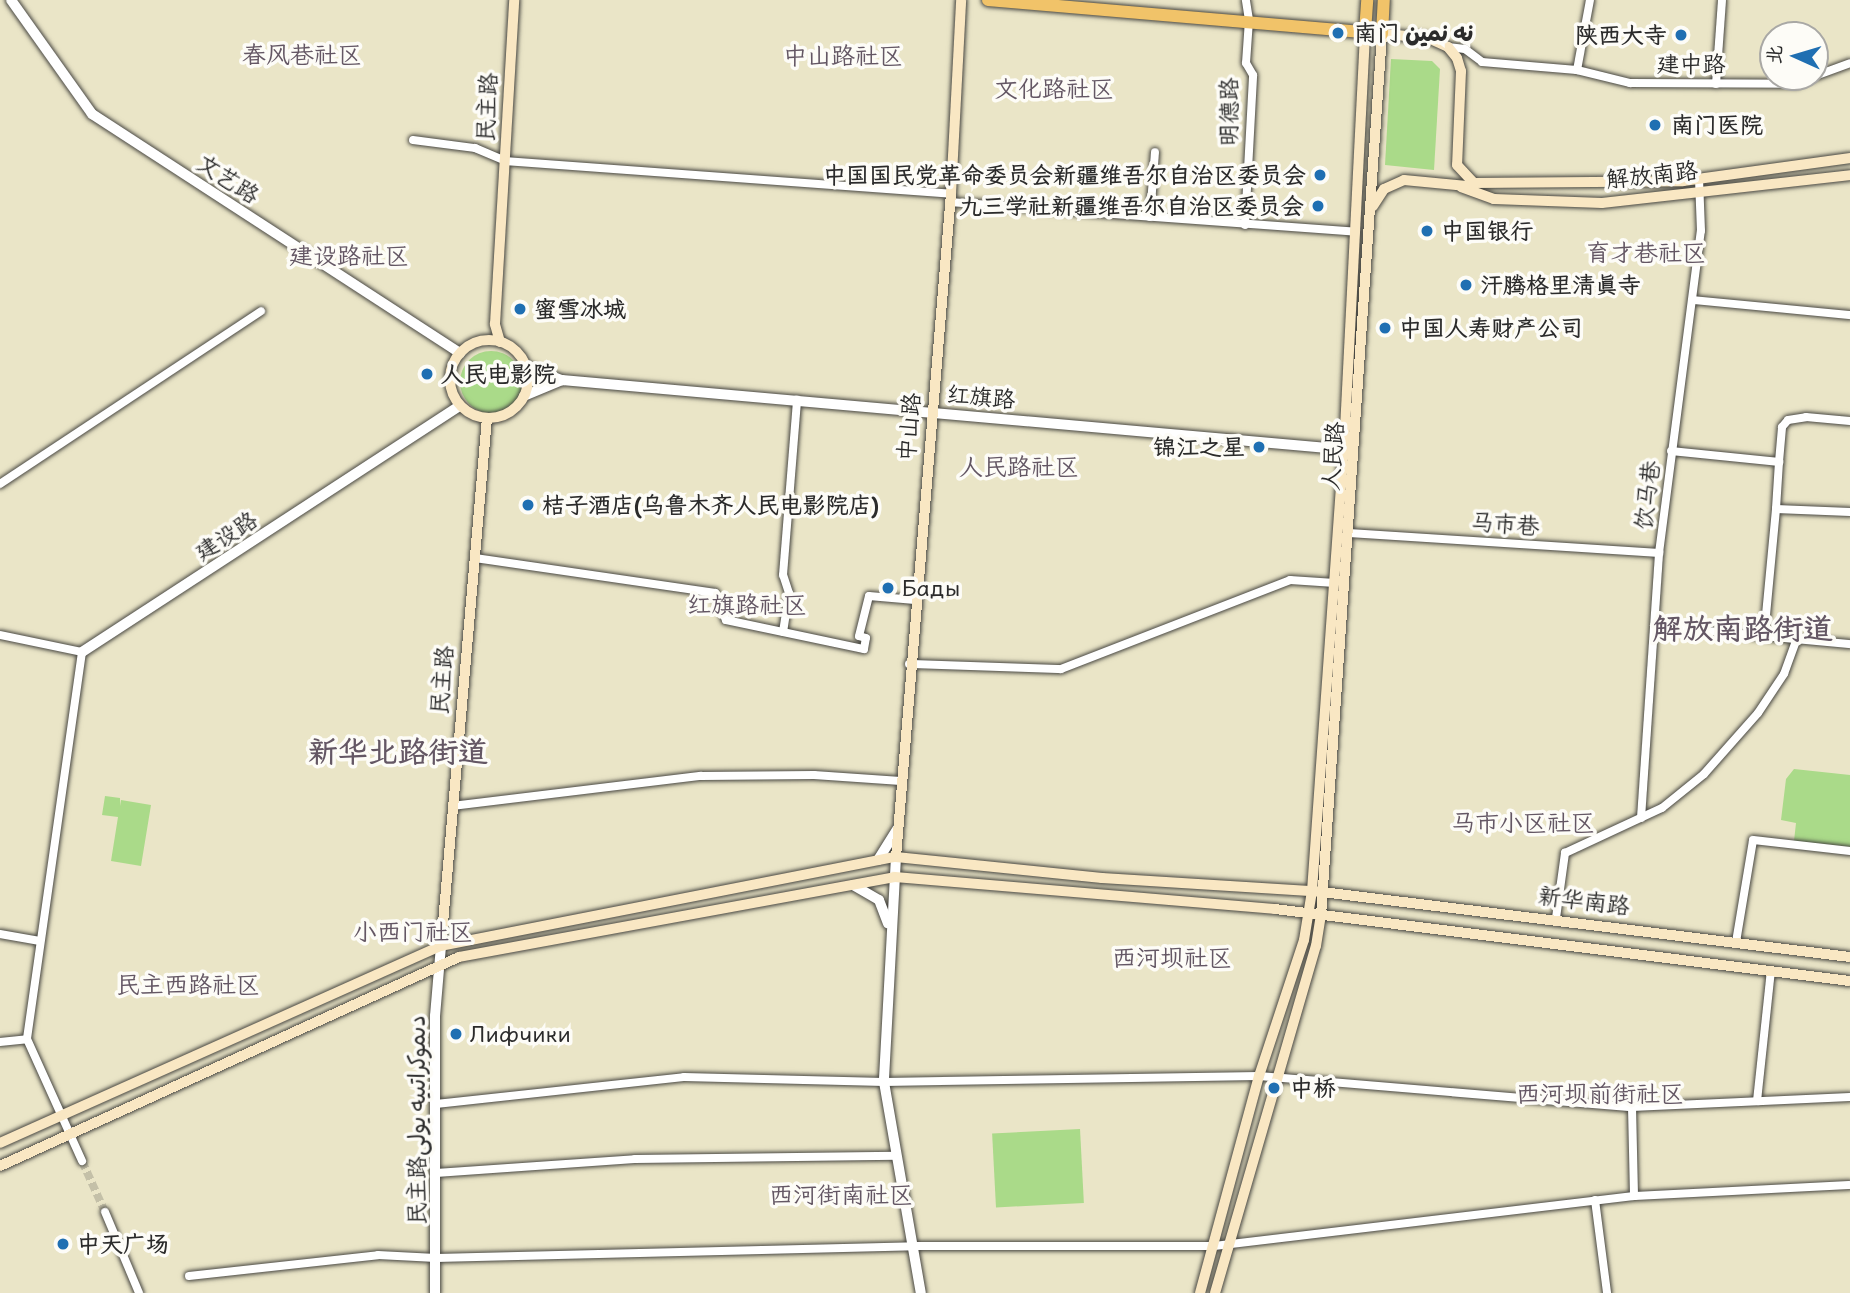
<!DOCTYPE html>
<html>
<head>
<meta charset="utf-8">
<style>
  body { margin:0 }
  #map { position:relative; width:1850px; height:1293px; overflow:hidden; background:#eae5c7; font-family:Itim,"Playpen Sans Arabic","LXGW WenKai TC",sans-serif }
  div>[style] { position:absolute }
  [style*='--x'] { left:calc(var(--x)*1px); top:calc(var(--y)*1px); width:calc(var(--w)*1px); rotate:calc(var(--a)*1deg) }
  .green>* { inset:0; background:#aada89; transform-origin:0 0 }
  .round { border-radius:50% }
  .minor-tunnel>* { height:8px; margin-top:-4px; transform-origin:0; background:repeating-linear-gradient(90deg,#c4c0a8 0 8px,transparent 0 12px) }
  .roads { filter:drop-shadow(0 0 2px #484742) drop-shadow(0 0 2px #484742) }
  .minor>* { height:8px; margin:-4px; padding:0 4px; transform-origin:4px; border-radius:4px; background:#fff }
  .tertiary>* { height:10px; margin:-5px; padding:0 5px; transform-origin:5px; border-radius:5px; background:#fff }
  .secondary>* { height:10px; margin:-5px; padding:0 5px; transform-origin:5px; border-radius:5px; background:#f9e7c3 }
  .secondary>.ring { margin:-5px; padding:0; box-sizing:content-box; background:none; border:10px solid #f9e7c3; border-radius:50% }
  .primary>* { height:12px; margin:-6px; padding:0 6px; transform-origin:6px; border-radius:6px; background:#f1c369 }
  .dots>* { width:19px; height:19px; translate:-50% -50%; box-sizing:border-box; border:4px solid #fdfcf7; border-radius:50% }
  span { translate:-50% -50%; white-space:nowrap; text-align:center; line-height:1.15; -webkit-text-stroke:7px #fdfcf7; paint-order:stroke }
  .poi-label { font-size:23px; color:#2b2b2b; font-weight:700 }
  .left { translate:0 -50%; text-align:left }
  .right { translate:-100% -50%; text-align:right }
  .street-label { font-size:23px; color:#2b2b2b }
  .neighbourhood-label { font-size:24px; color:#645764 }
  .district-label { font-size:30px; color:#645764; font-weight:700 }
  .north { position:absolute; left:1759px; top:21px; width:70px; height:70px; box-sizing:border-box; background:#fdfcf7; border:2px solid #a9a8a5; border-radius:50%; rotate:274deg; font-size:19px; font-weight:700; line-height:28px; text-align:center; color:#2b2b2b }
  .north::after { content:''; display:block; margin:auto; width:24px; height:32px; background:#1f6fb2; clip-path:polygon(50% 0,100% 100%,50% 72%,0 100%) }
</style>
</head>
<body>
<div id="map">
  <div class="green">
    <div style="clip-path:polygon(1391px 59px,1432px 61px,1440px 69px,1434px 170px,1385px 165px)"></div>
    <div class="round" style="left:460px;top:351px;width:62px;height:62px"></div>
    <div style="clip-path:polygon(1794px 769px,1850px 775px,1850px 847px,1794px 841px,1796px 823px,1781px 820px,1786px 779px)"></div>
    <div style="clip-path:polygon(105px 796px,120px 798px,120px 806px,121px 800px,151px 805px,141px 866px,111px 861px,118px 817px,102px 815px)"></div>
    <div style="left:1080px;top:1129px;width:74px;height:88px;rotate:87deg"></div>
  </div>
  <div class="minor-tunnel">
    <div style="--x:82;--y:1161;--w:56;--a:65.7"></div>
  </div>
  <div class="roads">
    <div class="minor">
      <div style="--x:1448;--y:47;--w:17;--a:7"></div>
      <div style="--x:1465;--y:49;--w:21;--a:37"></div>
      <div style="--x:1482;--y:62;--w:95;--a:4.8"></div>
      <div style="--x:1577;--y:70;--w:55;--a:13.8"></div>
      <div style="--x:1630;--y:83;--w:166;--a:0.3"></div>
      <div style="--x:1796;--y:84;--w:18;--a:-22"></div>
      <div style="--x:1577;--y:70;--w:71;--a:-79.5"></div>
      <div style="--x:1815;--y:76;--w:37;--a:-20"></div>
      <div style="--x:1716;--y:84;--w:84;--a:-85.9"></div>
      <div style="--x:413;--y:140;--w:63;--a:7.4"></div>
      <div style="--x:475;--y:148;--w:33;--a:23"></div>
      <div style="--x:505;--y:161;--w:447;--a:4.2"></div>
      <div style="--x:950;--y:202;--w:407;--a:4.2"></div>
      <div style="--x:1150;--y:217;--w:65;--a:-85.6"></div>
      <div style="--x:1245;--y:225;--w:150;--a:-86.9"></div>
      <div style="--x:1253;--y:75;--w:14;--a:-120"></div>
      <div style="--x:1246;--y:63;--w:43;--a:-86"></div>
      <div style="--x:1249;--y:20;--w:20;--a:-99"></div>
      <div style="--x:1693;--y:300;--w:158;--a:5.5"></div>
      <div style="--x:1671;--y:451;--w:109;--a:5.8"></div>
      <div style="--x:1779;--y:462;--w:47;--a:93.7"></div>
      <div style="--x:1779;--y:462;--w:35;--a:-85"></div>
      <div style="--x:1782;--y:427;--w:9;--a:-49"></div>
      <div style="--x:1788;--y:420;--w:18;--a:-9"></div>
      <div style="--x:1806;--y:417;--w:44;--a:5.2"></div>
      <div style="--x:0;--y:484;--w:313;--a:-33.5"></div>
      <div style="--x:1349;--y:533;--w:311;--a:3.7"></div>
      <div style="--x:475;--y:558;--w:243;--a:8.3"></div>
      <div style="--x:715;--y:593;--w:29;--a:68"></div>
      <div style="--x:726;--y:620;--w:141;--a:11.9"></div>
      <div style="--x:864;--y:649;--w:11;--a:-80"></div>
      <div style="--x:866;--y:638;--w:7;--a:-164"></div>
      <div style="--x:859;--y:636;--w:41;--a:-76"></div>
      <div style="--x:869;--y:596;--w:46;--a:5"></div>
      <div style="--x:1655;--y:626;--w:196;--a:5.3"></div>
      <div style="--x:783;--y:632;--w:39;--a:-81"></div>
      <div style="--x:789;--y:593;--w:19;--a:-108"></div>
      <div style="--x:783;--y:575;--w:176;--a:-85.4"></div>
      <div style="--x:0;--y:635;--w:84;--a:11.7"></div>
      <div style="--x:82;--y:652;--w:391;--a:98.1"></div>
      <div style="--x:27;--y:1039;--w:134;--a:65.7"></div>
      <div style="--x:1764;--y:636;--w:128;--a:-84.6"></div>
      <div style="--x:1776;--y:509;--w:74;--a:2.3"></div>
      <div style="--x:909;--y:664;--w:152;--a:1.9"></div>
      <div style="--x:1061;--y:669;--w:246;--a:-21.2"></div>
      <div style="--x:1290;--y:580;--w:45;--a:3.8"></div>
      <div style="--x:452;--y:806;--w:251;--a:-6.9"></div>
      <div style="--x:701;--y:776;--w:113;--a:-0.5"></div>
      <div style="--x:814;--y:775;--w:87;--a:3.9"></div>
      <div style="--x:1641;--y:818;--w:266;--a:-86.1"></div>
      <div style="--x:1659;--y:553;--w:325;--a:-82.6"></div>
      <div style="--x:1701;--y:231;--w:53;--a:-92.2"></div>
      <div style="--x:1556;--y:918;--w:66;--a:-82.1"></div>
      <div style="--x:1565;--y:853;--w:107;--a:-24.9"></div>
      <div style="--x:1662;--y:808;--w:54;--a:-39"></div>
      <div style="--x:1704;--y:774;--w:81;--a:-48.5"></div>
      <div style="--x:1758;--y:713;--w:47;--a:-56.3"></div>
      <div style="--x:1784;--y:674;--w:37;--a:-70"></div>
      <div style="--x:0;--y:934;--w:39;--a:10"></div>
      <div style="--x:1736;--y:942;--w:103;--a:-80.5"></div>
      <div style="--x:1753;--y:840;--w:98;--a:6.5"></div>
      <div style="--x:0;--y:1042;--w:27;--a:-6"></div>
      <div style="--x:1757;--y:1101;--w:131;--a:-83.9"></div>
      <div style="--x:436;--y:1104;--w:249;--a:-6.2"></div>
      <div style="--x:684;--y:1077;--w:200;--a:1.4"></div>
      <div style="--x:884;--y:1082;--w:375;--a:-0.9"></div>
      <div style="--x:1259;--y:1076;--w:374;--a:4.8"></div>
      <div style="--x:1632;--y:1107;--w:218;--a:-2.6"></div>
      <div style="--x:1632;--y:1107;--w:89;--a:88.7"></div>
      <div style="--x:436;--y:1173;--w:199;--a:-4"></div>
      <div style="--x:635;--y:1159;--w:262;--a:-0.7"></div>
      <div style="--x:1595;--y:1200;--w:94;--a:82.6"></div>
      <div style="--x:105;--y:1212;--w:88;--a:67.2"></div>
      <div style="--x:189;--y:1276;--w:190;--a:-6.3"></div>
      <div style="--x:378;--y:1255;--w:58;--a:3"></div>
      <div style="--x:436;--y:1258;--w:479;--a:-1.4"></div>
      <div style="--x:915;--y:1246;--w:299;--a:0"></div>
      <div style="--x:1214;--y:1246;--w:423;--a:-6.8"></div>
      <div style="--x:1634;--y:1196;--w:216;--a:-2.9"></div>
    </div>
    <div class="tertiary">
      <div style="--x:11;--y:0;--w:140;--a:54.6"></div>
      <div style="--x:92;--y:114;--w:439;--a:33"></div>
      <div style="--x:525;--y:366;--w:40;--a:21"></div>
      <div style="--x:562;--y:380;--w:791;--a:5.08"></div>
      <div style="--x:524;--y:396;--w:41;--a:-22.8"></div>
      <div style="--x:82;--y:652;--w:451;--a:-33.1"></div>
      <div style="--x:896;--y:857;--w:225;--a:93.1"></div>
      <div style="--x:884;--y:1082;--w:214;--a:80.1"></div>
      <div style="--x:878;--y:860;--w:36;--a:-58"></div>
      <div style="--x:853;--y:885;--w:30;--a:30"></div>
      <div style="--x:879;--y:900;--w:25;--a:69"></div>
      <div style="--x:435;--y:1293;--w:277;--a:-90"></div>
      <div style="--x:435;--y:1016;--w:70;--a:-85.1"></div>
    </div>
    <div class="secondary">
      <div style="--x:1461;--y:187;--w:35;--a:20"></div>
      <div style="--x:1494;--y:199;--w:108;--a:2.1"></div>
      <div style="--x:1602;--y:203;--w:250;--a:-6.4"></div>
      <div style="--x:1373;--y:206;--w:20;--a:-57"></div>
      <div style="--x:1384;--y:189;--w:22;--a:-24"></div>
      <div style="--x:1404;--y:180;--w:63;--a:5.4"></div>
      <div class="ring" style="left:450px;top:340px;width:68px;height:68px"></div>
      <div style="--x:500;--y:342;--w:19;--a:-106"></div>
      <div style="--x:495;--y:324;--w:325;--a:-86.6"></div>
      <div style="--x:896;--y:857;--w:665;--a:-85.26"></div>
      <div style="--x:951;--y:194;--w:194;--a:-87"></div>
      <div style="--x:441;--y:946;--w:530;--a:-85.02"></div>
      <div style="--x:0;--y:1143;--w:483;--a:-24.1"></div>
      <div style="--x:441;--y:946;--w:464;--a:-11.1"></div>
      <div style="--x:896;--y:857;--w:207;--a:5.8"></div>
      <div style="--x:1102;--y:878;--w:220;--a:3.6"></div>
      <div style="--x:1322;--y:892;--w:532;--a:7.02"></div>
      <div style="--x:0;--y:1166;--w:504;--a:-24.48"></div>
      <div style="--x:459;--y:957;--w:442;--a:-10.4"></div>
      <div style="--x:894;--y:877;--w:382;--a:4.8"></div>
      <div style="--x:1275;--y:909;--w:579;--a:7.14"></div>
      <div style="--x:1200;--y:1293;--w:225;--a:-74.8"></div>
      <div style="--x:1259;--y:1076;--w:143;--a:-71.7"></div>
      <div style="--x:1304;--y:940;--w:50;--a:-80.7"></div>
      <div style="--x:1312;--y:891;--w:443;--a:-85.9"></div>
      <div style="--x:1344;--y:449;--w:418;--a:-87.1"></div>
      <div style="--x:1365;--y:32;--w:63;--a:5.4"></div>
      <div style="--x:1428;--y:38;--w:22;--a:24"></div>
      <div style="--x:1448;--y:47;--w:14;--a:51"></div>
      <div style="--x:1457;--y:58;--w:14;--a:73"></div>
      <div style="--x:1461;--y:71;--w:94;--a:92.4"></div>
      <div style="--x:1457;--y:165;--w:25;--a:47"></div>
      <div style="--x:1474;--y:183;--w:209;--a:-0.5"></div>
      <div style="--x:1683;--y:181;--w:169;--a:-7.8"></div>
      <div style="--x:1215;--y:1293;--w:361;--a:-73.8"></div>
      <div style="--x:1316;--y:946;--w:30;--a:-81"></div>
      <div style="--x:1321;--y:916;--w:884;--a:-86.04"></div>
    </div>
    <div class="primary">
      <div style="--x:988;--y:0;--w:378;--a:4.9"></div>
      <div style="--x:1365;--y:32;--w:32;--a:-86"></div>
      <div style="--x:1382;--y:34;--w:34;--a:-87"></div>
    </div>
  </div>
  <div class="dots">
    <div style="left:1338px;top:33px;background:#1f6fb2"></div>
    <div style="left:1681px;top:35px;background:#1f6fb2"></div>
    <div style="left:1655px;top:125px;background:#1f6fb2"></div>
    <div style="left:1320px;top:175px;background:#1f6fb2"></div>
    <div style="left:1318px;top:206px;background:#1f6fb2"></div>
    <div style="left:1427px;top:231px;background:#1f6fb2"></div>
    <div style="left:1466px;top:285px;background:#1f6fb2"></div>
    <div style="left:520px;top:309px;background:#1f6fb2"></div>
    <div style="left:1385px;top:328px;background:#1f6fb2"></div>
    <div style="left:427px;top:374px;background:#1f6fb2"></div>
    <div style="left:1259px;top:447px;background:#1f6fb2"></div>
    <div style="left:528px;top:505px;background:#1f6fb2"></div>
    <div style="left:888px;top:588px;background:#1f6fb2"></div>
    <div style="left:456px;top:1034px;background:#1f6fb2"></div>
    <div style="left:1274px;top:1088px;background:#1f6fb2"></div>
    <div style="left:63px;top:1244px;background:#1f6fb2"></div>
  </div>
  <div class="poi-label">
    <span class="left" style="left:1354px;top:33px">南门 نە نمين</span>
    <span class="right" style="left:1667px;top:35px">陕西大寺</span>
    <span class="left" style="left:1671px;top:125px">南门医院</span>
    <span class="right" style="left:1306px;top:175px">中国国民党革命委员会新疆维吾尔自治区委员会</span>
    <span class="right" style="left:1304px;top:206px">九三学社新疆维吾尔自治区委员会</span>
    <span class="left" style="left:1441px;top:231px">中国银行</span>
    <span class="left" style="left:1480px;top:285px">汗腾格里清真寺</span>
    <span class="left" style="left:534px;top:309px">蜜雪冰城</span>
    <span class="left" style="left:1399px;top:328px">中国人寿财产公司</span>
    <span class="left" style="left:441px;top:374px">人民电影院</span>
    <span class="right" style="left:1245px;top:447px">锦江之星</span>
    <span class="left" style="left:542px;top:505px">桔子酒店(乌鲁木齐人民电影院店)</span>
    <span class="left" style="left:902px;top:588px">Бады</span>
    <span class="left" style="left:470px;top:1034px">Лифчики</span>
    <span class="left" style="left:1290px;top:1088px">中桥</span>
    <span class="left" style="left:77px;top:1244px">中天广场</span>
  </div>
  <div class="street-label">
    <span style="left:1691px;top:64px">建中路</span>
    <span style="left:487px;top:107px;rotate:-87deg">民主路</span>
    <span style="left:1229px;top:112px;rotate:-90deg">明德路</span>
    <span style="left:1652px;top:175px;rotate:-6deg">解放南路</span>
    <span style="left:228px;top:179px;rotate:33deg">文艺路</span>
    <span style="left:981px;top:397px;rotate:5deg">红旗路</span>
    <span style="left:909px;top:427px;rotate:-85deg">中山路</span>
    <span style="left:1333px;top:456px;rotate:-86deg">人民路</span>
    <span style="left:1647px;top:495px;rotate:-83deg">饮马巷</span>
    <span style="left:1505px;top:524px;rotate:4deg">马市巷</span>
    <span style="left:226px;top:536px;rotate:-33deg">建设路</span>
    <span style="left:442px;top:680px;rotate:-85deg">民主路</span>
    <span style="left:1584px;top:901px;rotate:7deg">新华南路</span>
    <span style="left:417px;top:1120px;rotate:-90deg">民主路دىموكراتىيە يولى</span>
  </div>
  <div class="neighbourhood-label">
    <span style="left:302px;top:55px">春风巷社区</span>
    <span style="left:843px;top:56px">中山路社区</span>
    <span style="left:1054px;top:89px">文化路社区</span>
    <span style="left:1646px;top:253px">育才巷社区</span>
    <span style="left:349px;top:256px">建设路社区</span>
    <span style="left:1019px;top:467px">人民路社区</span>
    <span style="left:747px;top:605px">红旗路社区</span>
    <span style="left:1523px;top:823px">马市小区社区</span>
    <span style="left:413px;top:932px">小西门社区</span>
    <span style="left:1172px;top:958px">西河坝社区</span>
    <span style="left:188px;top:985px">民主西路社区</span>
    <span style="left:1600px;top:1094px">西河坝前街社区</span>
    <span style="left:841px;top:1195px">西河街南社区</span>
  </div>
  <div class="district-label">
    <span style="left:1743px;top:629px">解放南路街道</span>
    <span style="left:398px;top:752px">新华北路街道</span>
  </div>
  <div class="north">北</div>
</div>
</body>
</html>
